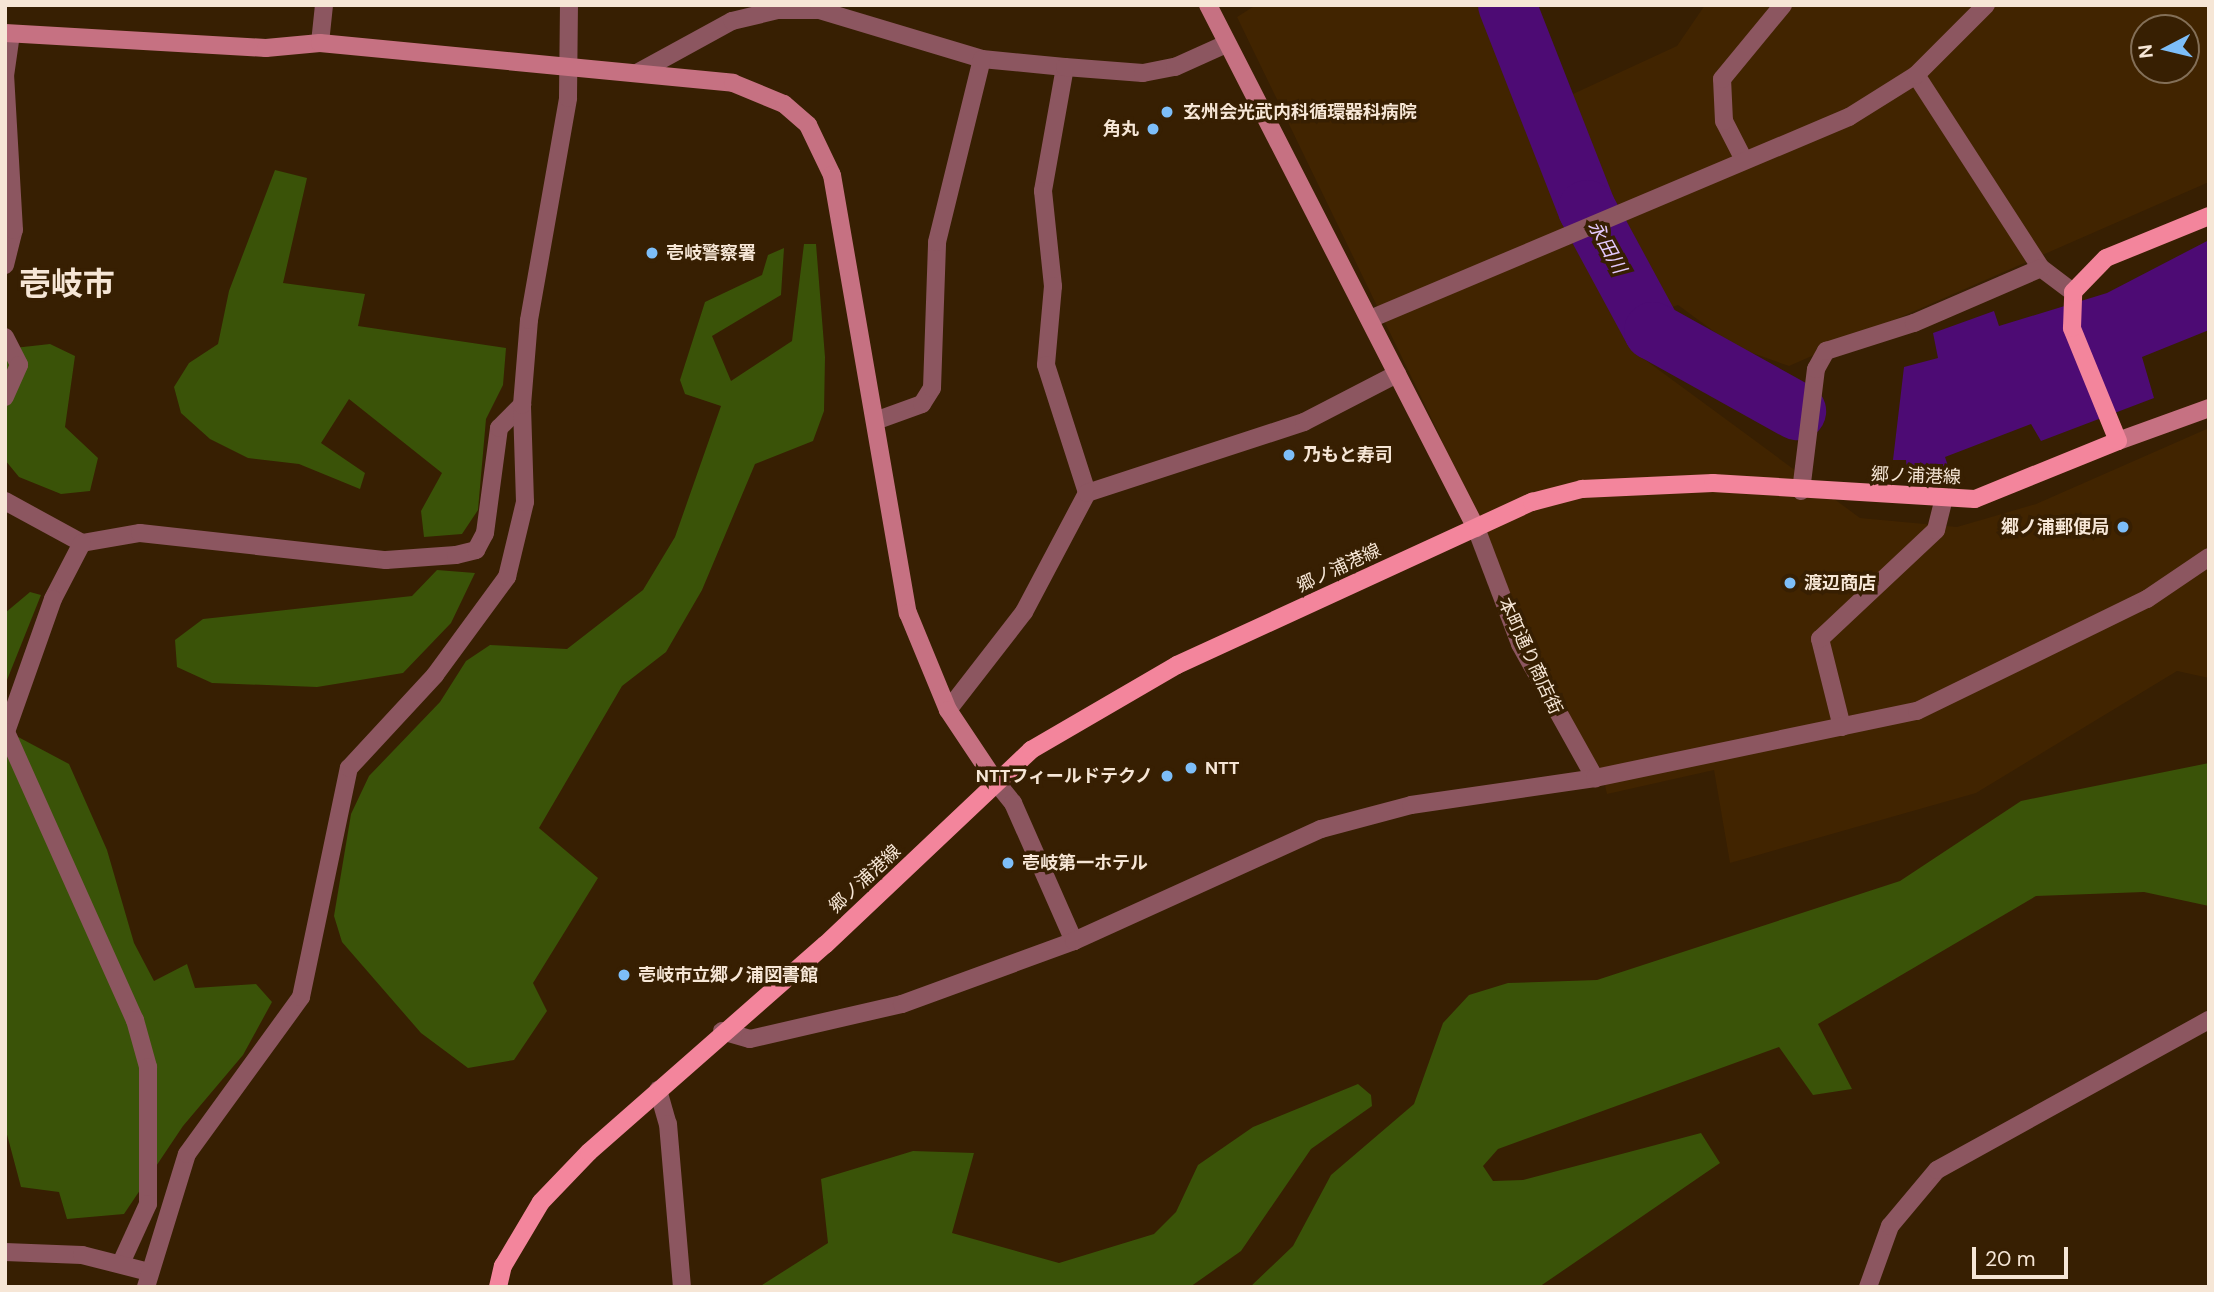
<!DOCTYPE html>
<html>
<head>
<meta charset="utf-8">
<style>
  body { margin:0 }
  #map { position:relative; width:2214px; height:1292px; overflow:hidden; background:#371f02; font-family:"DM Sans","Noto Sans JP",sans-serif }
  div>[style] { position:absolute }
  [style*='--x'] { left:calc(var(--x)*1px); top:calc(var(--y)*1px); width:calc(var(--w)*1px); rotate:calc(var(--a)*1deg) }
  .built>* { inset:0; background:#412400 }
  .green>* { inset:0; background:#3a5308 }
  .water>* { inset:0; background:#4d0b74 }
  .river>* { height:58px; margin:-29px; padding:0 29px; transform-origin:29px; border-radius:29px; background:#4d0b74 }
  .street>* { height:18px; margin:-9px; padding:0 9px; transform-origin:9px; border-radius:9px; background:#8c5660 }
  .secondary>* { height:18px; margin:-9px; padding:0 9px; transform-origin:9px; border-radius:9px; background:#c67182 }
  .primary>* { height:18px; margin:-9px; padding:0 9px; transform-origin:9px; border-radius:9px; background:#f3859c }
  .dots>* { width:19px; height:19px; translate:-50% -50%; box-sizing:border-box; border:4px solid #371f02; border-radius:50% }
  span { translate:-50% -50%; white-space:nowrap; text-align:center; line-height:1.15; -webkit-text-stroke:7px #371f02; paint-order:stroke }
  .poi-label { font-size:18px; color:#f6e6d6; font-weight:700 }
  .left { translate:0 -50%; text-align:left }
  .right { translate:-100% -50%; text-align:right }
  .street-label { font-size:18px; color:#f6e6d6 }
  .water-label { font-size:19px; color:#e3c9fd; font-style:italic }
  .town-label { font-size:32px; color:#f6e6d6; font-weight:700 }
  .frame { position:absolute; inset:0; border:7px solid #f6e6d6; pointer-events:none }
  .north { position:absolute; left:2130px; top:14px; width:70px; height:70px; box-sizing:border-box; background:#371f02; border:2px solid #836f57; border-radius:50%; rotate:263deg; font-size:19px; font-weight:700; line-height:28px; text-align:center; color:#f6e6d6 }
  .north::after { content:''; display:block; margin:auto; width:24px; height:32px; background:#7dbef9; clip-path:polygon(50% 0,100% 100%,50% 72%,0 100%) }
  .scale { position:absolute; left:1972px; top:1247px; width:96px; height:32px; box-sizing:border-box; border:4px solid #f6e6d6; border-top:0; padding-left:9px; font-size:21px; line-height:24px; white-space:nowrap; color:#f6e6d6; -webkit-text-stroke:5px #371f02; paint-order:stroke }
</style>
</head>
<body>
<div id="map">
  <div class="built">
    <div style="clip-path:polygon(1256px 5px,1489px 5px,1498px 45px,1644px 359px,1860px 518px,1957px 527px,2036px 504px,2209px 428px,2209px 678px,2177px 671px,1976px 793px,1730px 863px,1714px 770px,1607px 794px,1601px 769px,1554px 698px,1483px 554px,1440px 436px,1237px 17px)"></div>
    <div style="clip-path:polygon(evenodd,1705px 5px,2209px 5px,2209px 182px,1789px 366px,1735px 347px,1678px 305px,1662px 311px,1560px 100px,1677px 46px,1705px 5px,2144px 28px,2186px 28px,2186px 70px,2144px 70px,2144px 28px)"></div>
  </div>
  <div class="green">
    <div style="clip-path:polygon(275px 170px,307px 178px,283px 283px,365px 294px,358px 326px,506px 348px,503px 385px,486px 419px,478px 510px,462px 534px,424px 537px,421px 511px,442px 473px,349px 399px,321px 443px,365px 473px,360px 489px,299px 464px,248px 458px,210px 439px,181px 413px,174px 387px,189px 363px,218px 344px,229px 291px)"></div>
    <div style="clip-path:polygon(804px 244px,816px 244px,825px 357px,824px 411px,813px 441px,755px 464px,702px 590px,666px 652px,622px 686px,539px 828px,598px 878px,533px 983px,547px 1011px,514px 1060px,468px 1068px,421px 1033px,342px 942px,334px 916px,351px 814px,369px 776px,440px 702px,466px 661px,490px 645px,567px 649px,643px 590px,675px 537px,721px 406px,685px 394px,680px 380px,705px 302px,762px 275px,768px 255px,784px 248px,781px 295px,712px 336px,731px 381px,792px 341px)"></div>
    <div style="clip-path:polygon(50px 344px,75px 356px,65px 427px,98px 458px,90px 491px,61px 494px,19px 477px,5px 460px,5px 349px)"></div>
    <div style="clip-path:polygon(437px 570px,475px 573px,451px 623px,403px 673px,317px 687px,212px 683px,177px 667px,175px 640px,203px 619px,412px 596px)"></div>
    <div style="clip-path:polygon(30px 592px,41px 595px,5px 685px,5px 613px)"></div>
    <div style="clip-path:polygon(5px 730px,69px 764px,107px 850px,134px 943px,154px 981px,187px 964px,195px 988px,256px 984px,272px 1002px,243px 1055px,183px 1126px,124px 1214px,67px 1219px,59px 1192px,21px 1187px,5px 1127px)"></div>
    <div style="clip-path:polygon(2209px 763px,2209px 906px,2144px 892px,2036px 896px,1818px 1024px,1852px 1089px,1813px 1095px,1779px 1047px,1498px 1149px,1483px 1166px,1493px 1181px,1523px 1180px,1701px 1133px,1720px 1163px,1539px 1287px,1250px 1287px,1293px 1246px,1331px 1175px,1414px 1104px,1443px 1023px,1469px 995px,1508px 983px,1597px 980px,1900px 881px,2021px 801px)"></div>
    <div style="clip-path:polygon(1358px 1084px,1371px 1095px,1372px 1106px,1311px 1149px,1241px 1251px,1190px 1287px,759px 1287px,828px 1243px,821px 1179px,913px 1151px,974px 1153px,952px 1233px,1059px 1263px,1154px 1234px,1176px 1212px,1198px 1165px,1253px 1127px)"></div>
  </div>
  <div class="water">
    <div style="clip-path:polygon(2209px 240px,2209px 330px,2142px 357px,2154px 398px,2041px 441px,2031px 424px,1945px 457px,1950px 472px,1907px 473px,1906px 460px,1893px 460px,1904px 367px,1938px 358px,1933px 333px,1994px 311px,1999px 326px,2107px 293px)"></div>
  </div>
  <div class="river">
    <div style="--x:1507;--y:5;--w:219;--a:68.6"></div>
    <div style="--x:1587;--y:209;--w:139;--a:61.6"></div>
    <div style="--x:1653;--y:331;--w:165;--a:29.1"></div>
  </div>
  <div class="street">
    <div style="--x:320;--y:43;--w:38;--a:-84"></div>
    <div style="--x:1065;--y:67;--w:126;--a:100.1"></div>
    <div style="--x:1043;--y:191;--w:96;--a:84"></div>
    <div style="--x:1053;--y:286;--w:79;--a:95.1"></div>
    <div style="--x:1046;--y:365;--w:134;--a:72.2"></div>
    <div style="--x:637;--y:73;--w:108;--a:-28.7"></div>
    <div style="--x:732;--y:21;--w:47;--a:-13.4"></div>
    <div style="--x:778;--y:10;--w:41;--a:0"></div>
    <div style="--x:819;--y:10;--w:170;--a:16.7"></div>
    <div style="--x:982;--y:59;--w:83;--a:5.5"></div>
    <div style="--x:1065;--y:67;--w:78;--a:4.4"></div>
    <div style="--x:1143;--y:73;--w:33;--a:-11"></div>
    <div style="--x:1175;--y:67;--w:56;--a:-24.3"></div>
    <div style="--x:1916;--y:75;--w:230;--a:57.1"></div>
    <div style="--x:2041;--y:268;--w:40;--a:37"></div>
    <div style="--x:1744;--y:160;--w:44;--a:-117.1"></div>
    <div style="--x:1724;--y:121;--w:42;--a:-92.7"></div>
    <div style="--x:1722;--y:79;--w:96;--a:-50.5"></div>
    <div style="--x:5;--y:265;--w:36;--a:-76"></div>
    <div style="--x:14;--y:230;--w:154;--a:-93.3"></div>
    <div style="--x:5;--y:76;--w:42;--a:-81.9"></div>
    <div style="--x:1370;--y:319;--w:520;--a:-22.87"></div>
    <div style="--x:1849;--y:117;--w:79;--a:-32.1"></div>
    <div style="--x:1916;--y:75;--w:99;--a:-45"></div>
    <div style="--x:5;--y:337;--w:31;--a:63"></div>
    <div style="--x:19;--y:365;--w:35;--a:114"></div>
    <div style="--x:875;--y:421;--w:50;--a:-19.9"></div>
    <div style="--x:922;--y:404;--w:19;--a:-58"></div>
    <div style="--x:932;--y:388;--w:146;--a:-88"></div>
    <div style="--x:937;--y:242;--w:188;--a:-76.2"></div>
    <div style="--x:1801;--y:491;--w:123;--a:-83"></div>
    <div style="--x:1816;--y:369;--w:21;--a:-61"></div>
    <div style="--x:1826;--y:351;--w:92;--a:-17.7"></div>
    <div style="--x:1914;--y:323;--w:138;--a:-23.4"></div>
    <div style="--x:5;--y:501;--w:88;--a:28.6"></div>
    <div style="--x:82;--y:543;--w:59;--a:-9.8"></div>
    <div style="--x:140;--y:533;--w:247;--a:6.3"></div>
    <div style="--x:386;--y:560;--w:70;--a:-4.1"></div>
    <div style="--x:456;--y:555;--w:21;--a:-14"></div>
    <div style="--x:476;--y:550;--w:19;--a:-62"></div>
    <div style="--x:485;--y:533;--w:106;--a:-82.4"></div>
    <div style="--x:499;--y:428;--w:33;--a:-45"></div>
    <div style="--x:1476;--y:528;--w:124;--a:69.2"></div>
    <div style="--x:1520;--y:644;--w:154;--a:60.8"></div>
    <div style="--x:82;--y:543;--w:63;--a:117.4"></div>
    <div style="--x:53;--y:599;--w:141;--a:109.5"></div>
    <div style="--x:6;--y:732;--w:316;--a:65.9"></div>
    <div style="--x:135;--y:1020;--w:49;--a:74.5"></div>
    <div style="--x:148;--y:1067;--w:137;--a:90"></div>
    <div style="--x:148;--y:1204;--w:63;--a:114.5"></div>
    <div style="--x:948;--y:710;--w:124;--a:-52.2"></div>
    <div style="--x:1024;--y:612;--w:135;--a:-62.1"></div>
    <div style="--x:1087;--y:493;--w:228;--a:-18.1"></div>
    <div style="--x:1304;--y:422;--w:105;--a:-27.3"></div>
    <div style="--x:1842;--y:727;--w:91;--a:-104"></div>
    <div style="--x:1820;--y:639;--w:159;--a:-43.2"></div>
    <div style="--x:1936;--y:530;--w:32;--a:-76"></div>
    <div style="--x:996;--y:782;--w:27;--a:51"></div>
    <div style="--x:1013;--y:803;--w:151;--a:66.2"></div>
    <div style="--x:722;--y:1031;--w:29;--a:16"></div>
    <div style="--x:750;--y:1039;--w:156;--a:-13"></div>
    <div style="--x:902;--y:1004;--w:183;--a:-20.1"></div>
    <div style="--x:1074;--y:941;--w:271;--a:-24.4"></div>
    <div style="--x:1321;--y:829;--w:93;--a:-14.9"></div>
    <div style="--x:1411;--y:805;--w:186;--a:-8.3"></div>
    <div style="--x:1595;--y:778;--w:329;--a:-11.8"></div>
    <div style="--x:1917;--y:711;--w:256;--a:-26"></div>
    <div style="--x:2147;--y:599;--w:75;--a:-34.1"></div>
    <div style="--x:658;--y:1090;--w:35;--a:74"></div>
    <div style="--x:668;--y:1124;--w:164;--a:85.1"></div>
    <div style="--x:5;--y:1252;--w:77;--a:2.2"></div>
    <div style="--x:82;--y:1255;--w:69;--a:14.2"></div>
    <div style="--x:146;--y:1287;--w:139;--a:-72.9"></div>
    <div style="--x:187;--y:1154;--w:194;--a:-54"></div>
    <div style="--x:301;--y:997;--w:234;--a:-78.2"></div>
    <div style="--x:349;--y:768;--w:127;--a:-47.2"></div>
    <div style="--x:435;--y:675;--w:122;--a:-53.7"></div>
    <div style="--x:507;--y:577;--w:77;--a:-76.5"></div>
    <div style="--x:525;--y:502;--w:97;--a:-91.8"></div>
    <div style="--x:522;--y:405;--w:85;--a:-85.3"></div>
    <div style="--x:529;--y:320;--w:225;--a:-80"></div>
    <div style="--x:568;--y:98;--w:93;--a:-89.4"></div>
    <div style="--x:1868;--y:1287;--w:65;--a:-70.2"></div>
    <div style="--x:1890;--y:1226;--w:73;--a:-50"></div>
    <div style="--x:1937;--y:1170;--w:311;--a:-28.9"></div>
  </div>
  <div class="secondary">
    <div style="--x:1208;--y:5;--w:588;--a:62.87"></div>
    <div style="--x:5;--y:33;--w:261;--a:3.3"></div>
    <div style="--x:266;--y:48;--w:54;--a:-5.3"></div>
    <div style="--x:320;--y:43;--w:415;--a:5.5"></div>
    <div style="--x:733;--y:83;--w:55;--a:22.4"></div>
    <div style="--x:784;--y:104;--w:32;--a:41"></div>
    <div style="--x:808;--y:125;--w:55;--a:64.4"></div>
    <div style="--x:832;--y:175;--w:445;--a:80.2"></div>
    <div style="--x:908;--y:613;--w:105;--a:67.6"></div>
    <div style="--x:948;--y:710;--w:87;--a:56.3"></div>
    <div style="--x:2118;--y:441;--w:97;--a:-19.9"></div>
  </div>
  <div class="primary">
    <div style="--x:498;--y:1287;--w:22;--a:-77"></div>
    <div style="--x:503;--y:1266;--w:74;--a:-59.3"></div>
    <div style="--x:541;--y:1202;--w:69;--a:-46.2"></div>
    <div style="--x:589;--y:1152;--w:314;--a:-41.3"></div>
    <div style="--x:825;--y:945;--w:284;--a:-43.4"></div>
    <div style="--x:1031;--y:750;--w:169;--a:-30.2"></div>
    <div style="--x:1177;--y:665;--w:391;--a:-24.7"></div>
    <div style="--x:1532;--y:502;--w:52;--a:-14.6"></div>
    <div style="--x:1582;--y:489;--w:131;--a:-2.6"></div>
    <div style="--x:1713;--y:483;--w:262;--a:3.5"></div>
    <div style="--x:1975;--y:499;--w:154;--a:-22.1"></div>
    <div style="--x:2118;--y:441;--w:122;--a:-112.2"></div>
    <div style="--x:2072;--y:328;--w:36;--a:-88"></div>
    <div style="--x:2073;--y:292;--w:47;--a:-45.9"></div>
    <div style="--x:2106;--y:258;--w:111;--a:-22.2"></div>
  </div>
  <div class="dots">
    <div style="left:1167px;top:112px;background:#7dbef9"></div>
    <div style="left:1153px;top:129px;background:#7dbef9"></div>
    <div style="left:652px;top:253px;background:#7dbef9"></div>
    <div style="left:1289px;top:455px;background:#7dbef9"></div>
    <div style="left:2123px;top:527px;background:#7dbef9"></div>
    <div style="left:1790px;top:583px;background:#7dbef9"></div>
    <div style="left:1191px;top:768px;background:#7dbef9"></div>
    <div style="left:1167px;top:776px;background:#7dbef9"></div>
    <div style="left:1008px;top:863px;background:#7dbef9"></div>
    <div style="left:624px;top:975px;background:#7dbef9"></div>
  </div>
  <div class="poi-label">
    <span class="left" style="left:1183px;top:112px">玄州会光武内科循環器科病院</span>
    <span class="right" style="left:1139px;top:129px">角丸</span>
    <span class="left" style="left:666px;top:253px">壱岐警察署</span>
    <span class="left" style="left:1303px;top:455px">乃もと寿司</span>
    <span class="right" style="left:2109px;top:527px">郷ノ浦郵便局</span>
    <span class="left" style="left:1804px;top:583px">渡辺商店</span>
    <span class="left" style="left:1205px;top:768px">NTT</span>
    <span class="right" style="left:1153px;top:776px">NTTフィールドテクノ</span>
    <span class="left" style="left:1022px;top:863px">壱岐第一ホテル</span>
    <span class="left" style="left:638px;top:975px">壱岐市立郷ノ浦図書館</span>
  </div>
  <div class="street-label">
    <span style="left:1916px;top:476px;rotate:2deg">郷ノ浦港線</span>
    <span style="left:1339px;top:568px;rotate:-25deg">郷ノ浦港線</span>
    <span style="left:1530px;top:656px;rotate:65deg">本町通り商店街</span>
    <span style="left:865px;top:879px;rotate:-43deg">郷ノ浦港線</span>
  </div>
  <div class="water-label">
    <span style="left:1607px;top:247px;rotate:61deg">永田川</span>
  </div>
  <div class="town-label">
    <span style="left:67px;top:284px">壱岐市</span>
  </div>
  <div class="frame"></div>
  <div class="north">N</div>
  <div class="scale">20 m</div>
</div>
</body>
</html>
